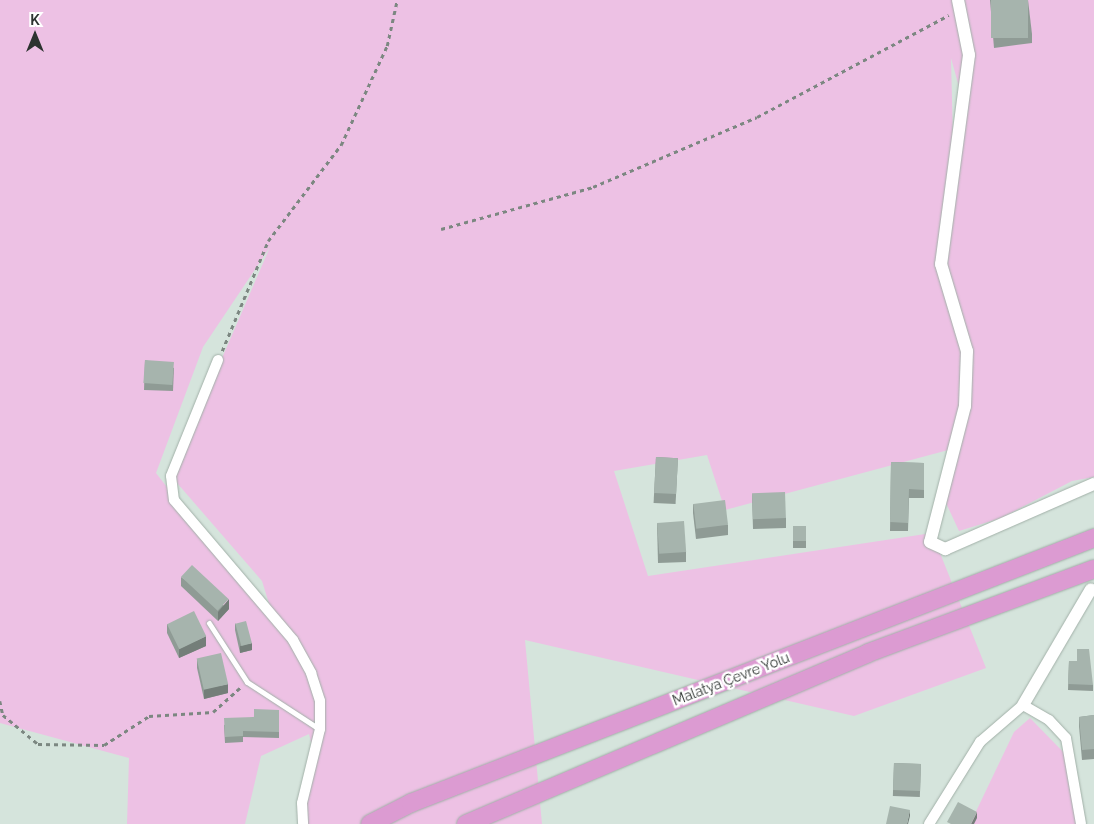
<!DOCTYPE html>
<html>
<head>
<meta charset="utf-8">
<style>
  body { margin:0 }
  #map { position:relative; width:1094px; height:824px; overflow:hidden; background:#d5e4dc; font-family:Raleway,sans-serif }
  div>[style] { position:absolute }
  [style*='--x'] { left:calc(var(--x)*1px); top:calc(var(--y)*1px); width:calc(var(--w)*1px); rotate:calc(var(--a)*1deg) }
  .green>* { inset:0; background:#edc1e4 }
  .path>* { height:2.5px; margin-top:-1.25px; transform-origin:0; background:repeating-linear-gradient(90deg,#7c8781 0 4px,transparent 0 8px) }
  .roads { filter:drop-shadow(0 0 1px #a2b0a8) drop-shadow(0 0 1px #a2b0a8) }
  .service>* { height:5px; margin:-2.5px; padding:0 2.5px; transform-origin:2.5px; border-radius:2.5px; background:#fff }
  .minor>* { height:10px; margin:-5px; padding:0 5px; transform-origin:5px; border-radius:5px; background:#fff }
  .tertiary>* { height:12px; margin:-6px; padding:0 6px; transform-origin:6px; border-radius:6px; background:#fff }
  .trunk>* { height:18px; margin:-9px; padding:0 9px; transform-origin:9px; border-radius:9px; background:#dc9bd2 }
  .wall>* { inset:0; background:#8f9b95; transform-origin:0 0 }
  .shaded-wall>* { inset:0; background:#747e79 }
  .building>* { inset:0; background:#a6b4ad; transform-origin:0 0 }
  span { translate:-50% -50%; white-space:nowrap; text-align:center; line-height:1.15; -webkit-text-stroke:5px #fff; paint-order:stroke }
  .street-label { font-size:14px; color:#2d3330 }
  .north { position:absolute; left:10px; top:10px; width:50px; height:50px; -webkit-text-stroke:4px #fff; paint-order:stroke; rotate:0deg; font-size:14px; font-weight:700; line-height:20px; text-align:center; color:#2d3330 }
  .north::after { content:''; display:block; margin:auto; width:18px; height:22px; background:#2d3330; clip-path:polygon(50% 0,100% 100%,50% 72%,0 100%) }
</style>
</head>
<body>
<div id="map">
  <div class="green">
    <div style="clip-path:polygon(evenodd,0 0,1094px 0,1094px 477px,1072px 481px,1001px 518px,959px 531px,940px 490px,952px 449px,725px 510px,707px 455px,614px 471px,648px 576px,932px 533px,986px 668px,854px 716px,525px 640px,542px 824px,303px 824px,315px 758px,309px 734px,261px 756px,245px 824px,127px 824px,129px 758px,0 723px,0 0,951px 58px,966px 112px,954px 180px,951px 59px,951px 58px,0 0,270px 247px,171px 476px,262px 581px,277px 629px,156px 473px,203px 347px,270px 247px)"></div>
    <div style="clip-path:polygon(1030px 718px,1070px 759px,1082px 824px,970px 824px,1014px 732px)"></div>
  </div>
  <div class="path">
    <div style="--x:441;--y:229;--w:158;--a:-15.4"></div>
    <div style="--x:593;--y:187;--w:178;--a:-23.1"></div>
    <div style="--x:757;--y:117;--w:217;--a:-28"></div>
    <div style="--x:222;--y:351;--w:119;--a:-67.3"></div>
    <div style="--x:268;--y:241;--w:121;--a:-52.8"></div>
    <div style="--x:341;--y:145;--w:109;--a:-65.1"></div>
    <div style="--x:387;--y:46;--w:47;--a:-77.7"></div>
    <div style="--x:0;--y:701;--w:14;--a:78"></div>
    <div style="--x:3;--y:715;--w:45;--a:39.6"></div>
    <div style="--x:38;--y:744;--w:66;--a:0.9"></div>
    <div style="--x:104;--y:745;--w:54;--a:-32.8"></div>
    <div style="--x:149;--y:716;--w:64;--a:-3.6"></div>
    <div style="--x:213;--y:712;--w:39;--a:-42"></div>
  </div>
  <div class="roads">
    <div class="service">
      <div style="--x:209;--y:623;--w:70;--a:57.2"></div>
      <div style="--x:247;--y:682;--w:86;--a:33.1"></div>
    </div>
    <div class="minor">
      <div style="--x:218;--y:360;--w:125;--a:112.1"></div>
      <div style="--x:171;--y:476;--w:24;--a:83"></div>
      <div style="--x:174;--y:500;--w:184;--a:49.6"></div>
      <div style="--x:293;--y:640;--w:38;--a:61"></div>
      <div style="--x:311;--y:673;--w:29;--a:72"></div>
      <div style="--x:320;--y:701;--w:28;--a:90"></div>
      <div style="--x:320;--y:729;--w:76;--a:103.7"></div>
      <div style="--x:302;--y:803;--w:21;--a:87"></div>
      <div style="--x:929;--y:824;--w:97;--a:-58.1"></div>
      <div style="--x:980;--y:742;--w:57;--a:-40.7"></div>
      <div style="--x:1023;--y:705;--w:30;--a:30"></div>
      <div style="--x:1049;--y:720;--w:25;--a:47"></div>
      <div style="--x:1066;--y:738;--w:87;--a:80.1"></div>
    </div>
    <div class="tertiary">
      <div style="--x:958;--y:0;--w:56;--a:78.7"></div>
      <div style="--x:969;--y:55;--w:211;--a:97.6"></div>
      <div style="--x:941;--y:264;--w:91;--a:73.4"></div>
      <div style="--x:967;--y:351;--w:55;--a:92.1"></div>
      <div style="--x:965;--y:406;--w:140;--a:104.4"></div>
      <div style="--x:930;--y:542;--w:17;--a:25"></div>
      <div style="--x:945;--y:549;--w:163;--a:-23.6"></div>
      <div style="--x:1023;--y:705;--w:134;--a:-59.6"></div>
    </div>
    <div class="trunk">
      <div style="--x:370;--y:824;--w:46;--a:-27.1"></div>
      <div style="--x:411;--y:803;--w:733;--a:-21.21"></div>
      <div style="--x:466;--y:824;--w:437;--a:-23"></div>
      <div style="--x:868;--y:653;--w:241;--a:-20.4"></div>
    </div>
  </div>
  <div class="wall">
    <div style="clip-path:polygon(990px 0,1028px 0,1032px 34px,1032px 43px,994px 48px)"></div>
    <div style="clip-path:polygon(145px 360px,174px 368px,173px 391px,144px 390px)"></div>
    <div style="left:656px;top:457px;width:22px;height:46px;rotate:3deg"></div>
    <div style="clip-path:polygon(891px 462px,924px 463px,924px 498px,909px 498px,908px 531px,890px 531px)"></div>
    <div style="clip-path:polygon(752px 494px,786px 518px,786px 528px,753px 529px)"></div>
    <div style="clip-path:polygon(693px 504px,728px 525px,728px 535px,696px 539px,693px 513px)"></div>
    <div style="clip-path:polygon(657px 523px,686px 552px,686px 562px,658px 563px)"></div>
    <div style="left:793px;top:526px;width:13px;height:22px"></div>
    <div style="clip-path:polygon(181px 577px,229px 609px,218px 621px,181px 586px)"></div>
    <div style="clip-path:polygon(235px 623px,252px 650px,240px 653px,235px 630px)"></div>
    <div style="clip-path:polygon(167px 624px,206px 646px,179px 658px,167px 633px)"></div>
    <div style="clip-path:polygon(197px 659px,228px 693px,204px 699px,197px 668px)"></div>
    <div style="clip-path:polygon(1069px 661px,1093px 685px,1093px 691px,1068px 690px)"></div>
    <div style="clip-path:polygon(279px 710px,279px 738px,243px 737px,243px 742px,225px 743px,224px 725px)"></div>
    <div style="clip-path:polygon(1094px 715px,1094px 759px,1082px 760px,1079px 726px,1079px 717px)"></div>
    <div style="left:894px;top:763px;width:27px;height:33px;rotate:2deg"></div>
  </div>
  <div class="shaded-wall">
    <div style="clip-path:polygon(229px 599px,229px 609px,218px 621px,218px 612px)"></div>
    <div style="clip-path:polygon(206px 636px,206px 646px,179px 658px,179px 649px)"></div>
    <div style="clip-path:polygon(252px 643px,252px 650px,240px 653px,240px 646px)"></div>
    <div style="clip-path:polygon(228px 684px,228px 693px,204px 699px,204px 689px)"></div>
    <div style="clip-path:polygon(910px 810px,910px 816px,908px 824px,907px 824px)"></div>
    <div style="clip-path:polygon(977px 812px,977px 818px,974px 824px,971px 824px)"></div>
  </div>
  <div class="building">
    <div style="left:991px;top:0;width:37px;height:38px"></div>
    <div style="left:145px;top:360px;width:29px;height:23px;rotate:4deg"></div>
    <div style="left:656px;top:457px;width:22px;height:36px;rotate:3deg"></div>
    <div style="clip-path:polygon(891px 462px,924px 463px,924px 490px,909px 489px,908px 523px,890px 522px)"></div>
    <div style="left:785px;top:492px;width:26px;height:33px;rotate:88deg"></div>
    <div style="left:725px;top:500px;width:25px;height:32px;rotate:83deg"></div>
    <div style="left:684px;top:521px;width:31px;height:27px;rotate:86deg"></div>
    <div style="left:793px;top:526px;width:13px;height:15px"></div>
    <div style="left:192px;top:565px;width:50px;height:16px;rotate:43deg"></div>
    <div style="left:194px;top:611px;width:28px;height:30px;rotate:64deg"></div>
    <div style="left:246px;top:621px;width:23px;height:11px;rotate:75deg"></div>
    <div style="clip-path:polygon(1077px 649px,1089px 649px,1093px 685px,1068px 684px,1069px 661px,1077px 661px)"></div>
    <div style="left:221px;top:653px;width:32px;height:25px;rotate:77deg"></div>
    <div style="clip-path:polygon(254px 709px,279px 710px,279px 732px,243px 731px,243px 736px,225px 737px,224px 718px,254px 717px)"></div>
    <div style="clip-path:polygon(1094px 715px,1094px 749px,1082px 750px,1079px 717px)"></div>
    <div style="left:894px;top:763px;width:27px;height:27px;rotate:2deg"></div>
    <div style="clip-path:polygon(958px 802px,977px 812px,971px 824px,951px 824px,947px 822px)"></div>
    <div style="clip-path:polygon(890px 806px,910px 810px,907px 824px,886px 824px)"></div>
  </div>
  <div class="street-label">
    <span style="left:731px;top:679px;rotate:-21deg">Malatya Çevre Yolu</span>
  </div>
  <div class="north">K</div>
</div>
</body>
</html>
